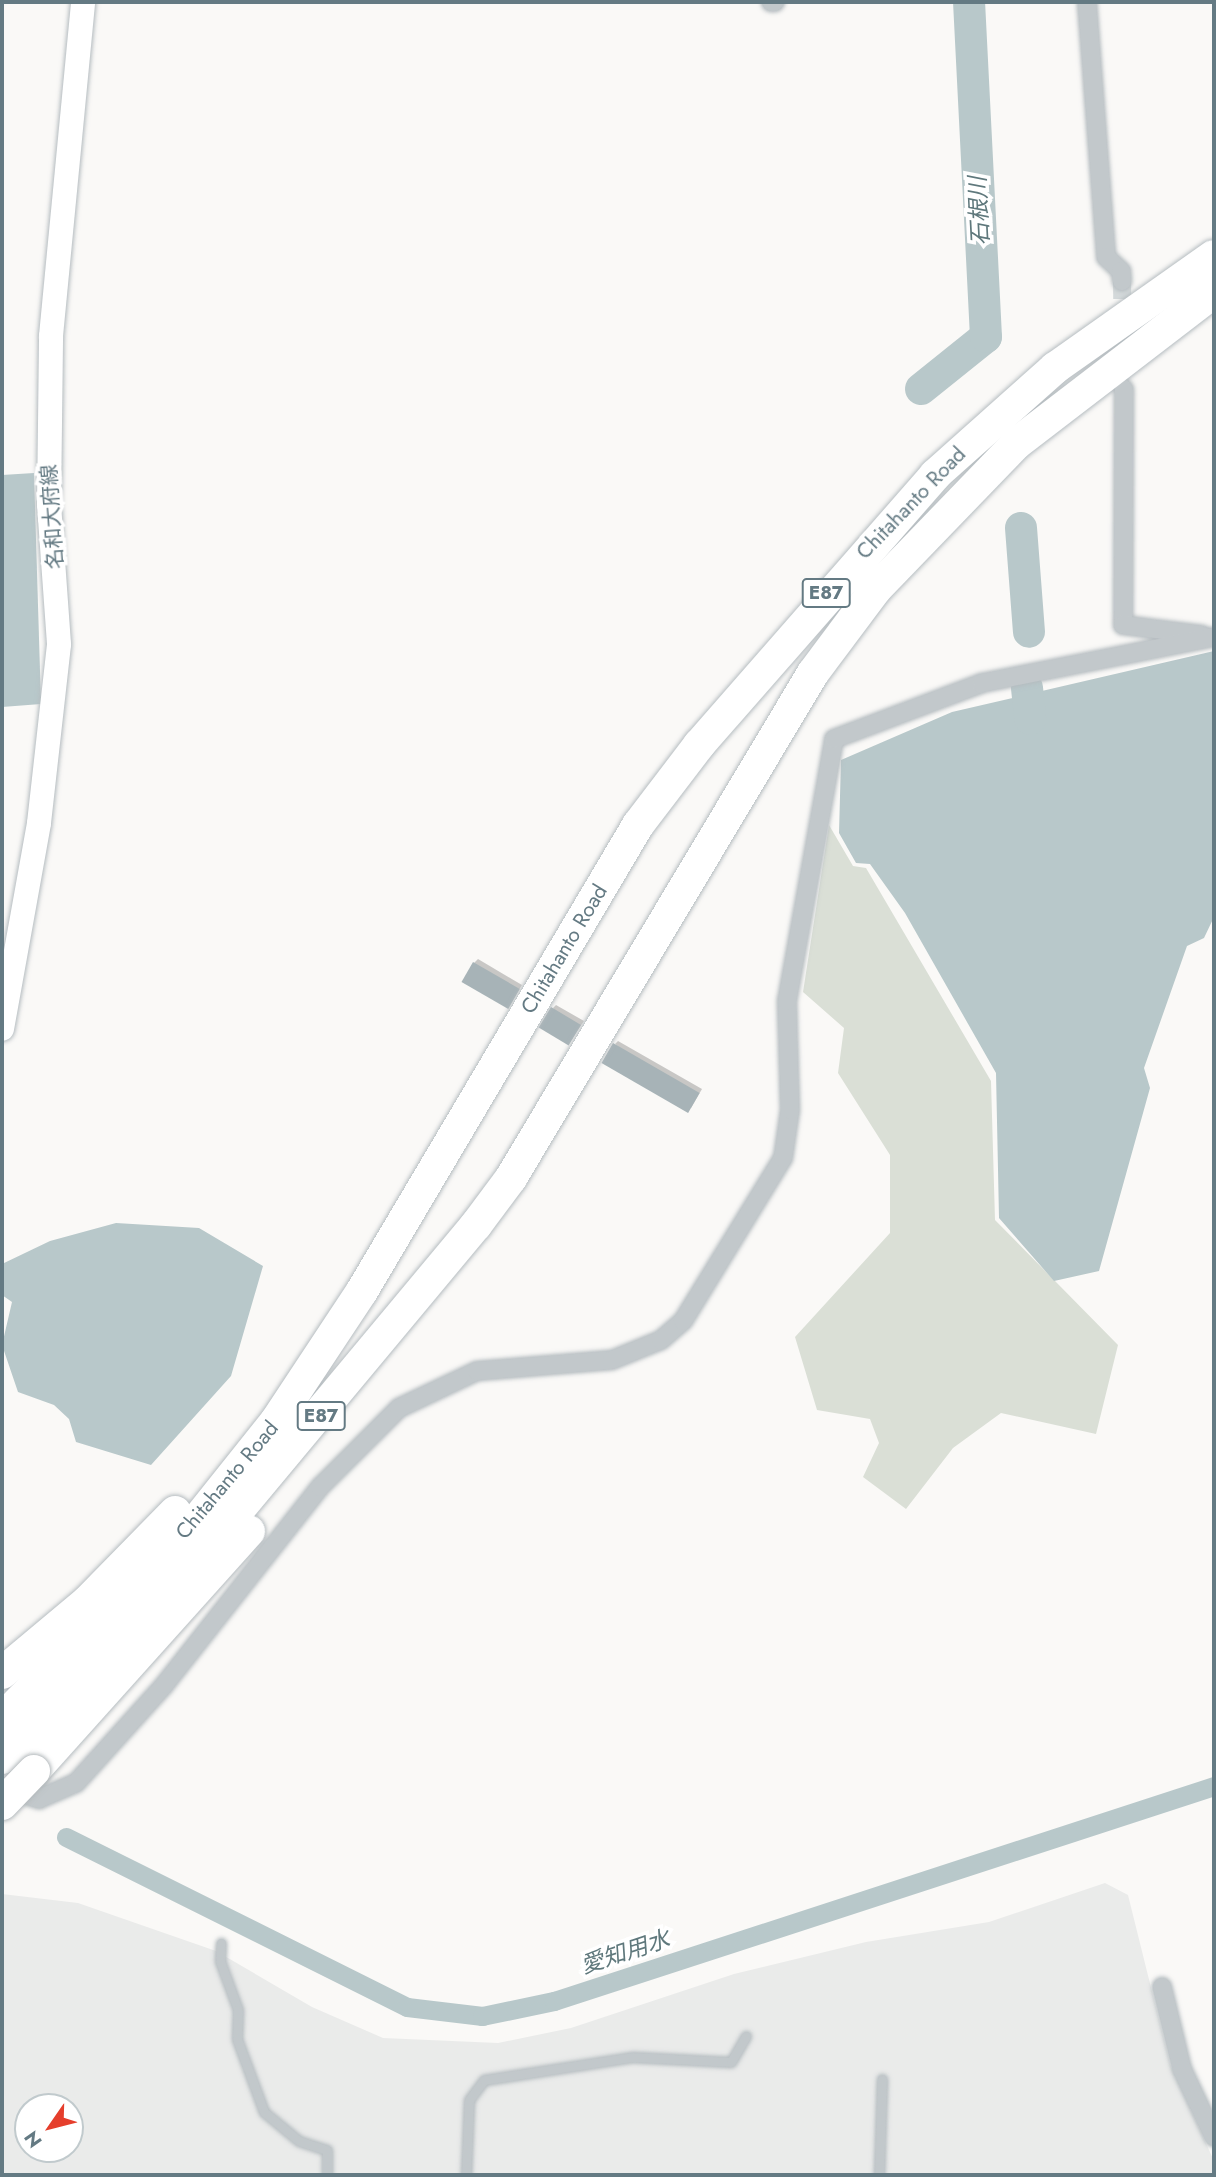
<!DOCTYPE html>
<html>
<head>
<meta charset="utf-8">
<style>
  body { margin:0 }
  #map { position:relative; width:1216px; height:2177px; overflow:hidden; background:#faf9f7; font-family:Jost,"Noto Sans JP",sans-serif }
  div>[style] { position:absolute }
  [style*='--x'] { left:calc(var(--x)*1px); top:calc(var(--y)*1px); width:calc(var(--w)*1px); rotate:calc(var(--a)*1deg) }
  .built>* { inset:0; background:#eaebea }
  .green>* { inset:0; background:#dadfd6 }
  .water>* { inset:0; background:#b8c8ca }
  .shadow>* { inset:0; background:#0003 }
  .canal>* { height:19px; margin:-9.5px; padding:0 9.5px; transform-origin:9.5px; border-radius:9.5px; background:#b8c8ca }
  .river>* { height:32px; margin:-16px; padding:0 16px; transform-origin:16px; border-radius:16px; background:#b8c8ca }
  .building>* { inset:0; background:#a7b3b7; transform-origin:0 0 }
  .minor-tunnel>* { height:18px; margin-top:-9px; transform-origin:0; background:repeating-linear-gradient(90deg,#d4d9da 0 18px,transparent 0 27px) }
  .roads { filter:drop-shadow(0 0 2px #b5bcc0) drop-shadow(0 0 2px #b5bcc0) }
  .service>* { height:9px; margin:-4.5px; padding:0 4.5px; transform-origin:4.5px; border-radius:4.5px; background:#c2c8cb }
  .minor>* { height:18px; margin:-9px; padding:0 9px; transform-origin:9px; border-radius:9px; background:#c2c8cb }
  .secondary>* { height:24px; margin:-12px; padding:0 12px; transform-origin:12px; border-radius:12px; background:#fff }
  .motorway>* { height:32px; margin:-16px; padding:0 16px; transform-origin:16px; border-radius:16px; background:#fff }
  .bridges { filter:drop-shadow(0 0 2px #b3b9bc) drop-shadow(0 0 2px #b3b9bc) }
  .motorway-bridge>* { height:32px; margin:-16px; padding:0 16px; transform-origin:16px; border-radius:16px; background:#fff }
  span { translate:-50% -50%; white-space:nowrap; text-align:center; line-height:1.15; -webkit-text-stroke:7px #fff; paint-order:stroke }
  .shield-label span { padding:2px 5px; background:#fff; border:2px solid; border-radius:5px; -webkit-text-stroke-width:0 }
  .shield-label { font-size:19px; color:#647a83; font-weight:700 }
  .street-label { font-size:21px; color:#647a83 }
  .water-label { font-size:23px; color:#5f787c; font-style:italic }
  .frame { position:absolute; inset:0; border:4px solid #647a83; pointer-events:none }
  .north { position:absolute; left:14px; top:2093px; width:70px; height:70px; box-sizing:border-box; background:#fff; border:2px solid #c1cacd; border-radius:50%; rotate:235deg; font-size:19px; font-weight:700; line-height:28px; text-align:center; color:#647a83 }
  .north::after { content:''; display:block; margin:auto; width:24px; height:32px; background:#e53e2c; clip-path:polygon(50% 0,100% 100%,50% 72%,0 100%) }
</style>
</head>
<body>
<div id="map">
  <div class="built">
    <div style="clip-path:polygon(evenodd,1105px 1883px,1128px 1895px,1170px 2064px,1214px 2161px,1212px 2175px,2px 2175px,2px 1894px,78px 1903px,216px 1951px,312px 2007px,383px 2038px,498px 2043px,571px 2028px,734px 1974px,866px 1942px,989px 1922px,1105px 1883px,28px 2107px,70px 2107px,70px 2149px,28px 2149px,28px 2107px)"></div>
  </div>
  <div class="green">
    <div style="clip-path:polygon(829px 825px,853px 866px,866px 868px,991px 1081px,995px 1220px,1118px 1345px,1096px 1434px,1001px 1413px,953px 1448px,906px 1509px,863px 1477px,879px 1443px,870px 1419px,817px 1410px,795px 1337px,890px 1233px,890px 1155px,838px 1073px,844px 1028px,803px 992px)"></div>
  </div>
  <div class="water">
    <div style="clip-path:polygon(34px 473px,41px 704px,2px 707px,2px 475px)"></div>
    <div style="clip-path:polygon(1214px 651px,1214px 917px,1204px 938px,1187px 946px,1144px 1068px,1150px 1088px,1099px 1271px,1054px 1281px,999px 1218px,996px 1073px,905px 913px,870px 864px,856px 863px,839px 833px,841px 760px,952px 712px)"></div>
    <div style="clip-path:polygon(116px 1223px,199px 1228px,263px 1266px,231px 1376px,151px 1465px,76px 1442px,69px 1419px,54px 1405px,18px 1392px,2px 1345px,12px 1302px,2px 1295px,2px 1264px,50px 1241px)"></div>
  </div>
  <div class="shadow">
    <div style="clip-path:polygon(478px 959px,522px 985px,511px 1003px,474px 963px)"></div>
    <div style="clip-path:polygon(556px 1005px,584px 1021px,572px 1039px,553px 1008px)"></div>
    <div style="clip-path:polygon(618px 1041px,702px 1089px,691px 1108px,615px 1044px)"></div>
  </div>
  <div class="canal">
    <div style="--x:66;--y:1837;--w:381;--a:26.5"></div>
    <div style="--x:407;--y:2007;--w:76;--a:6.8"></div>
    <div style="--x:482;--y:2016;--w:74;--a:-11.8"></div>
    <div style="--x:554;--y:2001;--w:694;--a:-18.04"></div>
  </div>
  <div class="river">
    <div style="--x:921;--y:389;--w:83;--a:-38.7"></div>
    <div style="--x:986;--y:337;--w:335;--a:-92.9"></div>
    <div style="--x:1021;--y:528;--w:104;--a:85.6"></div>
    <div style="--x:1027;--y:688;--w:31;--a:84"></div>
  </div>
  <div class="building">
    <div style="left:473px;top:962px;width:54px;height:23px;rotate:30deg"></div>
    <div style="left:551px;top:1007px;width:35px;height:24px;rotate:31deg"></div>
    <div style="left:613px;top:1043px;width:100px;height:23px;rotate:30deg"></div>
  </div>
  <div class="minor-tunnel">
    <div style="--x:1122;--y:281;--w:84;--a:89.3"></div>
  </div>
  <div class="roads">
    <div class="service">
      <div style="--x:221;--y:1943;--w:18;--a:93"></div>
      <div style="--x:220;--y:1961;--w:52;--a:69.8"></div>
      <div style="--x:238;--y:2010;--w:29;--a:92"></div>
      <div style="--x:237;--y:2039;--w:78;--a:69.7"></div>
      <div style="--x:264;--y:2112;--w:45;--a:39.6"></div>
      <div style="--x:299;--y:2141;--w:29;--a:18"></div>
      <div style="--x:327;--y:2150;--w:25;--a:90"></div>
      <div style="--x:466;--y:2175;--w:75;--a:-87.7"></div>
      <div style="--x:469;--y:2100;--w:25;--a:-53"></div>
      <div style="--x:484;--y:2080;--w:151;--a:-8.8"></div>
      <div style="--x:633;--y:2057;--w:98;--a:2.9"></div>
      <div style="--x:731;--y:2062;--w:30;--a:-60"></div>
      <div style="--x:879;--y:2175;--w:96;--a:-88.2"></div>
    </div>
    <div class="minor">
      <div style="--x:771;--y:2;--w:4;--a:0"></div>
      <div style="--x:1087;--y:2;--w:256;--a:85.7"></div>
      <div style="--x:1106;--y:257;--w:21;--a:43"></div>
      <div style="--x:1121;--y:271;--w:10;--a:84"></div>
      <div style="--x:1124;--y:389;--w:236;--a:90.2"></div>
      <div style="--x:1123;--y:625;--w:80;--a:7.2"></div>
      <div style="--x:8;--y:1789;--w:33;--a:18"></div>
      <div style="--x:39;--y:1799;--w:40;--a:-23.4"></div>
      <div style="--x:76;--y:1783;--w:133;--a:-48"></div>
      <div style="--x:165;--y:1684;--w:251;--a:-51.8"></div>
      <div style="--x:320;--y:1487;--w:112;--a:-45"></div>
      <div style="--x:399;--y:1408;--w:86;--a:-25.4"></div>
      <div style="--x:477;--y:1371;--w:135;--a:-4.7"></div>
      <div style="--x:612;--y:1360;--w:53;--a:-22.2"></div>
      <div style="--x:661;--y:1340;--w:29;--a:-41"></div>
      <div style="--x:683;--y:1321;--w:191;--a:-58.5"></div>
      <div style="--x:783;--y:1158;--w:49;--a:-81.7"></div>
      <div style="--x:790;--y:1110;--w:109;--a:-91.6"></div>
      <div style="--x:787;--y:1001;--w:266;--a:-79.8"></div>
      <div style="--x:834;--y:739;--w:158;--a:-20.7"></div>
      <div style="--x:982;--y:683;--w:237;--a:-11.2"></div>
      <div style="--x:1162;--y:1987;--w:84;--a:76.3"></div>
      <div style="--x:1182;--y:2069;--w:75;--a:64.8"></div>
    </div>
    <div class="secondary">
      <div style="--x:2;--y:1029;--w:209;--a:-79.8"></div>
      <div style="--x:39;--y:823;--w:180;--a:-83.6"></div>
      <div style="--x:59;--y:644;--w:139;--a:-94.1"></div>
      <div style="--x:49;--y:505;--w:169;--a:-89.3"></div>
      <div style="--x:51;--y:336;--w:336;--a:-84.5"></div>
    </div>
    <div class="motorway">
      <div style="--x:2;--y:1673;--w:111;--a:-39.9"></div>
      <div style="--x:87;--y:1602;--w:126;--a:-45.6"></div>
      <div style="--x:2;--y:1719;--w:279;--a:-45.6"></div>
      <div style="--x:197;--y:1520;--w:127;--a:-51.4"></div>
      <div style="--x:276;--y:1421;--w:156;--a:-56.5"></div>
      <div style="--x:362;--y:1291;--w:542;--a:-59.36"></div>
      <div style="--x:638;--y:825;--w:101;--a:-52.7"></div>
      <div style="--x:699;--y:745;--w:359;--a:-48.8"></div>
      <div style="--x:935;--y:475;--w:161;--a:-41.7"></div>
      <div style="--x:1055;--y:368;--w:194;--a:-35.2"></div>
      <div style="--x:2;--y:1758;--w:308;--a:-45.9"></div>
      <div style="--x:216;--y:1537;--w:406;--a:-50.2"></div>
      <div style="--x:476;--y:1225;--w:59;--a:-53.3"></div>
      <div style="--x:511;--y:1178;--w:588;--a:-59.12"></div>
      <div style="--x:813;--y:673;--w:104;--a:-53.2"></div>
      <div style="--x:875;--y:590;--w:204;--a:-46"></div>
      <div style="--x:1017;--y:443;--w:248;--a:-37.5"></div>
      <div style="--x:34;--y:1771;--w:322;--a:-48.1"></div>
    </div>
  </div>
  <div class="bridges">
    <div class="motorway-bridge">
      <div style="--x:2;--y:1804;--w:46;--a:-45.9"></div>
    </div>
  </div>
  <div class="shield-label">
    <span style="left:826px;top:593px">E87</span>
    <span style="left:321px;top:1416px">E87</span>
  </div>
  <div class="street-label">
    <span style="left:911px;top:503px;rotate:-46deg">Chitahanto Road</span>
    <span style="left:52px;top:517px;rotate:-94deg">名和大府線</span>
    <span style="left:564px;top:949px;rotate:-59deg">Chitahanto Road</span>
    <span style="left:227px;top:1480px;rotate:-50deg">Chitahanto Road</span>
  </div>
  <div class="water-label">
    <span style="left:979px;top:211px;rotate:-93deg">石根川</span>
    <span style="left:625px;top:1952px;rotate:-18deg">愛知用水</span>
  </div>
  <div class="frame"></div>
  <div class="north">N</div>
</div>
</body>
</html>
